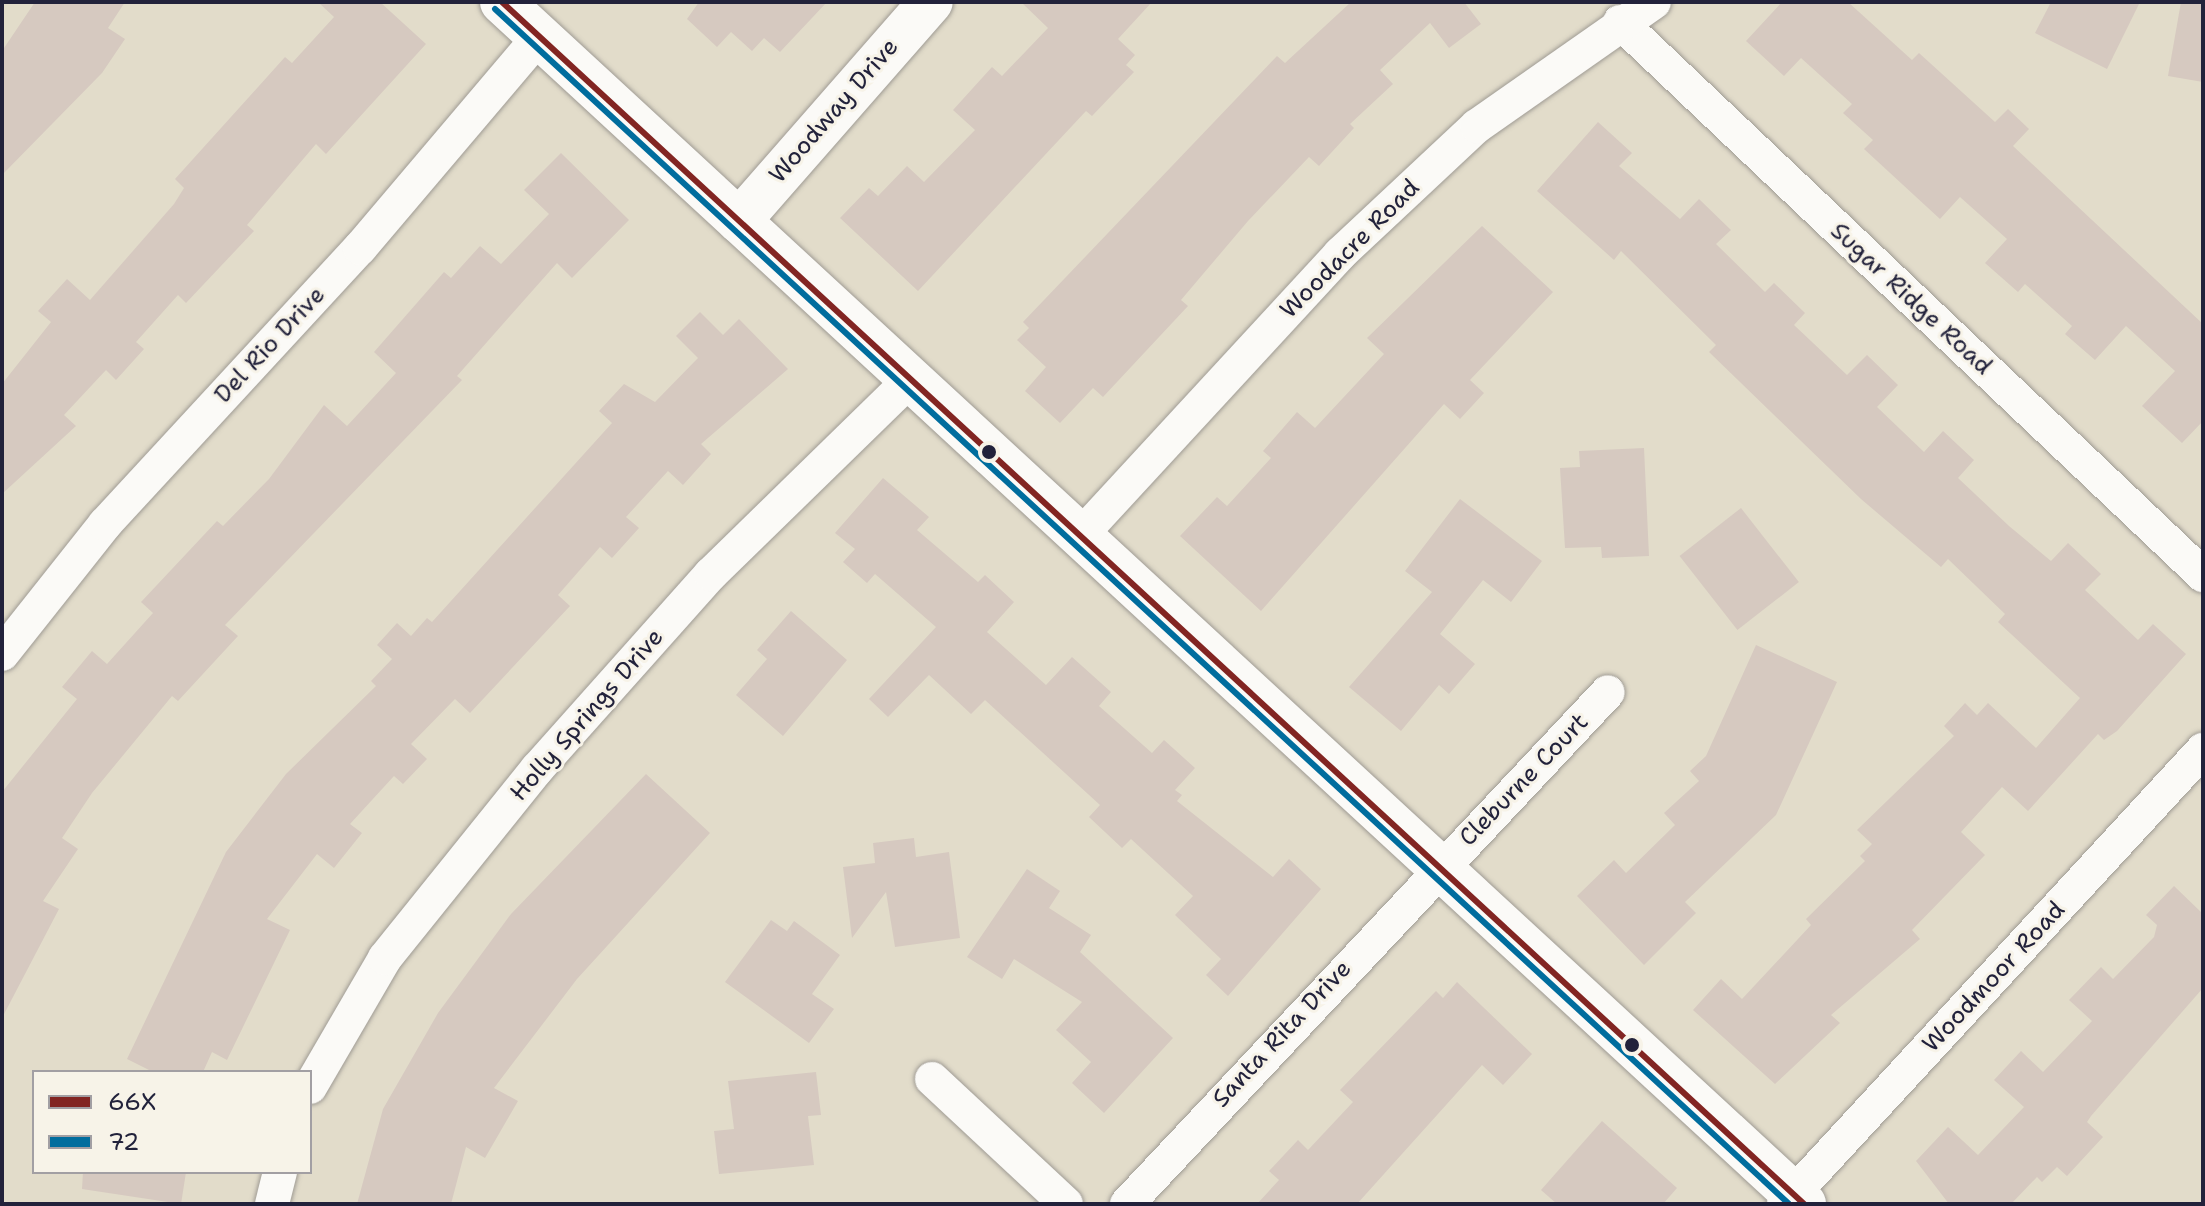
<!DOCTYPE html>
<html>
<head>
<meta charset="utf-8">
<style>
  body { margin:0 }
  #map { position:relative; width:2205px; height:1206px; overflow:hidden; background:#e2dcca; font-family:"Shantell Sans",sans-serif }
  div>[style] { position:absolute }
  [style*='--x'] { left:calc(var(--x)*1px); top:calc(var(--y)*1px); width:calc(var(--w)*1px); rotate:calc(var(--a)*1deg) }
  .building>* { inset:0; background:#d6c9c0; transform-origin:0 0 }
  .roads { filter:drop-shadow(0 0 2px #9f9b94) drop-shadow(0 0 2px #9f9b94) }
  .street>* { height:34px; margin:-17px; padding:0 17px; transform-origin:17px; border-radius:17px; background:#fbfaf7 }
  .secondary>* { height:44px; margin:-22px; padding:0 22px; transform-origin:22px; border-radius:22px; background:#fbfaf7 }
  .bus-1>* { height:6px; margin:-3px; padding:0 3px; transform-origin:3px; border-radius:3px; background:#822522 }
  .bus-2>* { height:6px; margin:-3px; padding:0 3px; transform-origin:3px; border-radius:3px; background:#006d9e }
  .dots>* { width:22px; height:22px; translate:-50% -50%; box-sizing:border-box; border:4px solid #f7f3e8; border-radius:50% }
  span { translate:-50% -50%; white-space:nowrap; text-align:center; line-height:1.15; -webkit-text-stroke:6px #f7f3e8; paint-order:stroke }
  .street-label { font-size:24px; color:#22223b }
  .frame { position:absolute; inset:0; border:4px solid #22223b; pointer-events:none }
  .legend { position:absolute; left:32px; top:1070px; width:280px; height:104px; box-sizing:border-box; background:#f7f3e8; border:2px solid #a29fa3; margin:0; padding:10px 14px; list-style:none; font-size:24px; color:#22223b }
  .legend li { display:flex; align-items:center; gap:16px; height:40px }
  .legend b { width:40px; border:2px solid #a29fa3 }
</style>
</head>
<body>
<div id="map">
  <div class="building">
    <div style="clip-path:polygon(35px 2px,125px 2px,108px 28px,125px 39px,102px 73px,2px 175px,2px 51px)"></div>
    <div style="clip-path:polygon(318px 2px,380px 2px,426px 44px,326px 154px,316px 144px,247px 225px,254px 231px,186px 303px,178px 295px,136px 342px,144px 349px,116px 380px,106px 370px,64px 415px,76px 426px,2px 494px,2px 384px,51px 322px,38px 311px,67px 279px,90px 300px,174px 204px,184px 188px,175px 179px,285px 57px,292px 63px,334px 17px)"></div>
    <div style="clip-path:polygon(699px 2px,827px 2px,780px 52px,764px 38px,752px 51px,731px 32px,717px 47px,687px 19px)"></div>
    <div style="clip-path:polygon(1021px 2px,1152px 2px,1118px 39px,1135px 55px,1126px 65px,1134px 72px,1092px 116px,1086px 111px,918px 291px,840px 218px,869px 188px,878px 196px,907px 166px,924px 182px,975px 130px,953px 110px,992px 67px,1002px 76px,1048px 28px)"></div>
    <div style="clip-path:polygon(1351px 2px,1464px 2px,1481px 24px,1449px 48px,1430px 23px,1380px 70px,1393px 84px,1350px 124px,1354px 128px,1319px 166px,1309px 157px,1248px 221px,1181px 300px,1188px 306px,1103px 397px,1093px 388px,1060px 423px,1025px 391px,1046px 367px,1017px 340px,1029px 328px,1023px 322px,1277px 56px,1285px 63px)"></div>
    <div style="clip-path:polygon(1782px 2px,1848px 2px,1912px 60px,1919px 53px,1995px 122px,2008px 109px,2029px 129px,2013px 146px,2203px 324px,2203px 421px,2182px 443px,2142px 406px,2175px 371px,2126px 326px,2095px 360px,2065px 334px,2072px 326px,2025px 284px,2018px 292px,1985px 263px,2007px 239px,1960px 197px,1940px 219px,1864px 149px,1873px 140px,1843px 113px,1852px 104px,1801px 58px,1784px 76px,1746px 41px)"></div>
    <div style="clip-path:polygon(2051px 2px,2140px 2px,2107px 69px,2035px 33px)"></div>
    <div style="clip-path:polygon(2181px 2px,2203px 2px,2203px 82px,2168px 76px)"></div>
    <div style="clip-path:polygon(1598px 122px,1632px 153px,1619px 166px,1680px 219px,1699px 199px,1731px 230px,1716px 244px,1765px 292px,1774px 283px,1805px 313px,1794px 325px,1847px 375px,1867px 355px,1898px 385px,1877px 407px,1924px 452px,1943px 431px,1974px 460px,1958px 478px,2009px 526px,2051px 561px,2068px 543px,2101px 574px,2085px 590px,2138px 640px,2153px 624px,2186px 654px,2117px 731px,2104px 740px,2098px 734px,2028px 811px,2002px 787px,1961px 832px,1985px 855px,1912px 930px,1920px 939px,1831px 1015px,1840px 1023px,1775px 1084px,1693px 1010px,1721px 979px,1742px 999px,1811px 925px,1806px 919px,1865px 861px,1860px 856px,1872px 844px,1857px 830px,1954px 736px,1944px 726px,1965px 703px,1977px 715px,1988px 703px,2036px 748px,2080px 698px,1998px 622px,2005px 614px,1948px 559px,1941px 567px,1861px 499px,1709px 352px,1716px 345px,1621px 251px,1614px 260px,1537px 191px)"></div>
    <div style="clip-path:polygon(561px 153px,629px 220px,572px 278px,557px 263px,457px 376px,462px 380px,225px 625px,238px 636px,178px 701px,172px 696px,92px 793px,62px 838px,78px 849px,43px 901px,59px 909px,2px 1018px,2px 792px,77px 699px,62px 687px,92px 651px,107px 664px,153px 613px,141px 602px,217px 521px,223px 526px,269px 479px,324px 405px,347px 426px,396px 373px,374px 352px,444px 272px,451px 278px,480px 246px,501px 264px,549px 214px,524px 190px)"></div>
    <div style="clip-path:polygon(1482px 226px,1553px 292px,1470px 380px,1484px 393px,1460px 419px,1444px 404px,1261px 611px,1180px 536px,1217px 497px,1227px 506px,1271px 458px,1263px 451px,1297px 412px,1315px 428px,1384px 354px,1367px 338px)"></div>
    <div style="clip-path:polygon(700px 312px,723px 335px,739px 319px,788px 369px,701px 444px,711px 454px,683px 485px,668px 471px,626px 517px,639px 528px,612px 558px,600px 547px,558px 595px,570px 606px,470px 713px,455px 699px,411px 744px,427px 759px,403px 784px,394px 776px,350px 824px,362px 833px,334px 868px,317px 854px,267px 919px,290px 930px,227px 1060px,212px 1052px,203px 1072px,153px 1072px,127px 1059px,226px 852px,286px 774px,376px 686px,371px 681px,392px 659px,377px 645px,397px 623px,411px 636px,427px 618px,432px 622px,612px 423px,599px 411px,624px 384px,655px 402px,698px 358px,676px 336px)"></div>
    <div style="clip-path:polygon(1644px 448px,1649px 556px,1602px 558px,1601px 547px,1565px 548px,1560px 468px,1580px 467px,1579px 451px)"></div>
    <div style="clip-path:polygon(883px 478px,929px 517px,917px 530px,978px 582px,985px 575px,1014px 602px,987px 632px,1046px 685px,1072px 657px,1111px 692px,1099px 706px,1152px 753px,1164px 740px,1195px 768px,1175px 790px,1182px 795px,1177px 801px,1273px 877px,1289px 859px,1321px 889px,1228px 996px,1206px 975px,1221px 959px,1175px 915px,1193px 896px,1131px 839px,1122px 848px,1089px 817px,1100px 805px,985px 700px,971px 714px,929px 675px,888px 717px,869px 699px,936px 627px,875px 574px,867px 583px,843px 562px,855px 549px,835px 533px)"></div>
    <div style="clip-path:polygon(1460px 499px,1542px 561px,1511px 602px,1483px 580px,1440px 634px,1475px 664px,1449px 694px,1439px 685px,1401px 731px,1349px 687px,1432px 592px,1405px 571px)"></div>
    <div style="left:1741px;top:508px;width:94px;height:78px;rotate:52deg"></div>
    <div style="clip-path:polygon(791px 611px,847px 660px,783px 736px,736px 695px,767px 659px,757px 650px)"></div>
    <div style="clip-path:polygon(1756px 645px,1837px 682px,1776px 815px,1685px 902px,1696px 913px,1644px 965px,1577px 896px,1614px 860px,1626px 873px,1675px 825px,1664px 813px,1699px 781px,1690px 771px,1706px 756px)"></div>
    <div style="clip-path:polygon(646px 774px,710px 833px,577px 979px,494px 1088px,518px 1101px,485px 1158px,466px 1147px,451px 1204px,357px 1204px,383px 1109px,438px 1013px,511px 914px)"></div>
    <div style="clip-path:polygon(914px 838px,916px 857px,949px 852px,960px 938px,895px 947px,886px 892px,852px 938px,843px 867px,875px 863px,873px 843px)"></div>
    <div style="clip-path:polygon(1027px 869px,1060px 891px,1049px 908px,1091px 935px,1080px 952px,1173px 1038px,1104px 1113px,1072px 1083px,1091px 1062px,1056px 1030px,1082px 1002px,1014px 959px,1002px 979px,967px 957px)"></div>
    <div style="clip-path:polygon(2174px 886px,2203px 914px,2203px 988px,2091px 1116px,2087px 1122px,2103px 1137px,2067px 1176px,2057px 1167px,2042px 1182px,2037px 1177px,2011px 1204px,1949px 1204px,1916px 1161px,1948px 1127px,1978px 1155px,2024px 1107px,1994px 1080px,2021px 1051px,2043px 1072px,2092px 1021px,2069px 1000px,2101px 967px,2113px 979px,2154px 937px,2157px 925px,2146px 915px)"></div>
    <div style="clip-path:polygon(771px 920px,787px 931px,794px 921px,840px 955px,812px 994px,834px 1009px,809px 1043px,725px 982px)"></div>
    <div style="clip-path:polygon(1457px 982px,1532px 1054px,1503px 1085px,1482px 1065px,1357px 1204px,1257px 1204px,1279px 1180px,1269px 1171px,1298px 1140px,1308px 1150px,1353px 1102px,1340px 1090px,1436px 991px,1443px 998px)"></div>
    <div style="clip-path:polygon(816px 1072px,821px 1115px,808px 1116px,814px 1165px,719px 1174px,714px 1131px,734px 1129px,728px 1081px)"></div>
    <div style="clip-path:polygon(1602px 1121px,1677px 1188px,1663px 1204px,1557px 1204px,1541px 1190px)"></div>
    <div style="clip-path:polygon(83px 1172px,186px 1172px,181px 1204px,82px 1189px)"></div>
  </div>
  <div class="roads">
    <div class="street">
      <div style="--x:1620;--y:22;--w:804;--a:43.49"></div>
      <div style="--x:1080;--y:536;--w:384;--a:-47.3"></div>
      <div style="--x:1340;--y:254;--w:187;--a:-43.1"></div>
      <div style="--x:1477;--y:126;--w:216;--a:-35"></div>
      <div style="--x:2;--y:654;--w:166;--a:-51.6"></div>
      <div style="--x:105;--y:524;--w:376;--a:-47.3"></div>
      <div style="--x:360;--y:248;--w:277;--a:-49.7"></div>
      <div style="--x:932;--y:1079;--w:183;--a:43"></div>
      <div style="--x:310;--y:1087;--w:149;--a:-59.8"></div>
      <div style="--x:385;--y:958;--w:243;--a:-51.2"></div>
      <div style="--x:537;--y:769;--w:261;--a:-48.3"></div>
      <div style="--x:711;--y:574;--w:278;--a:-44.3"></div>
      <div style="--x:272;--y:1204;--w:33;--a:-76"></div>
      <div style="--x:1127;--y:1204;--w:702;--a:-46.79"></div>
      <div style="--x:1784;--y:1204;--w:618;--a:-47.3"></div>
    </div>
    <div class="secondary">
      <div style="--x:502;--y:2;--w:1772;--a:42.71"></div>
      <div style="--x:739;--y:221;--w:291;--a:-48.8"></div>
    </div>
  </div>
  <div class="bus-1">
    <div style="--x:502;--y:2;--w:1772;--a:42.71"></div>
  </div>
  <div class="bus-2">
    <div style="--x:495;--y:9;--w:1761;--a:42.72"></div>
  </div>
  <div class="dots">
    <div style="left:989px;top:452px;background:#22223b"></div>
    <div style="left:1632px;top:1045px;background:#22223b"></div>
  </div>
  <div class="street-label">
    <span style="left:834px;top:111px;rotate:-49deg">Woodway Drive</span>
    <span style="left:1350px;top:249px;rotate:-45deg">Woodacre Road</span>
    <span style="left:1911px;top:299px;rotate:43deg">Sugar Ridge Road</span>
    <span style="left:270px;top:345px;rotate:-47deg">Del Rio Drive</span>
    <span style="left:587px;top:715px;rotate:-49deg">Holly Springs Drive</span>
    <span style="left:1524px;top:780px;rotate:-46deg">Cleburne Court</span>
    <span style="left:1994px;top:977px;rotate:-47deg">Woodmoor Road</span>
    <span style="left:1282px;top:1034px;rotate:-47deg">Santa Rita Drive</span>
  </div>
  <div class="frame"></div>
  <ul class="legend">
  <li><b style="height:10px;background:#822522"></b>66X</li>
  <li><b style="height:10px;background:#006d9e"></b>72</li>
  </ul>
</div>
</body>
</html>
